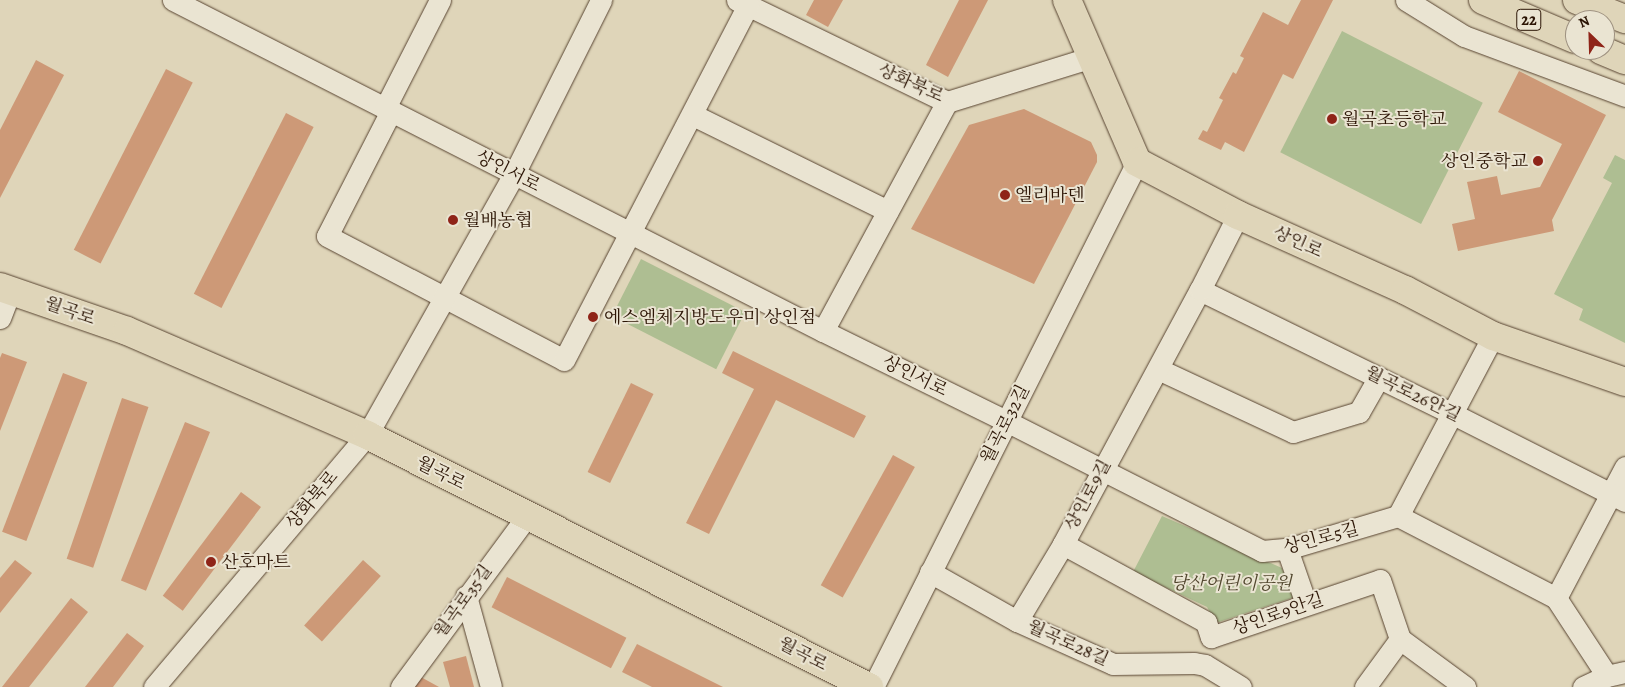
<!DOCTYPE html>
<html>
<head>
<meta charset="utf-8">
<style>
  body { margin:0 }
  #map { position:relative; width:1625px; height:687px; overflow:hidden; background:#dfd5b9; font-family:Alegreya,"Noto Serif KR",serif }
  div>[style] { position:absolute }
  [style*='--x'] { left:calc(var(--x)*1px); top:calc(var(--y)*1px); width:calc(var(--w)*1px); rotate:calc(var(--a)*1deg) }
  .green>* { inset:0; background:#aebe92; transform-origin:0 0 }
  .building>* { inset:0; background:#cd9977; transform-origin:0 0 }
  .roads { filter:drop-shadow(0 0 1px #584431) drop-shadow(0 0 1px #584431) }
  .minor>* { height:21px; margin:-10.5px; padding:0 10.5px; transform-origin:10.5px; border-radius:10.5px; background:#eae4d2 }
  .major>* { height:28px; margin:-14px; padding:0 14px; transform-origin:14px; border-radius:14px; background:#dfd5b9 }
  .highway>* { height:28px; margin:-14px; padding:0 14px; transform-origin:14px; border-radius:14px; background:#dfd5b9 }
  .dots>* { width:14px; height:14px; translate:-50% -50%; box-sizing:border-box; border:2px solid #eae4d2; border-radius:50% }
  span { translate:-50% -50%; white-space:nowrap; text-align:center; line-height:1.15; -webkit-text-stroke:4px #eae4d2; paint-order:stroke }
  .shield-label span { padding:1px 4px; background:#eae4d2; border:1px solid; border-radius:4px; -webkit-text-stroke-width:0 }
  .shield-label { font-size:16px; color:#2b1404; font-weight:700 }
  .street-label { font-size:18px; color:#2b1404 }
  .poi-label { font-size:18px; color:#2b1404 }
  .left { translate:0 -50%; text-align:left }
  .right { translate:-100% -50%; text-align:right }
  .park-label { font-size:18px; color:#52472f; font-style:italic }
  .north { position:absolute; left:1565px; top:10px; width:50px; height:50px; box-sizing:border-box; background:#eae4d2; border:1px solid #9e9180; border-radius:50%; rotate:336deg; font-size:14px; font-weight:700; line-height:20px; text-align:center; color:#2b1404 }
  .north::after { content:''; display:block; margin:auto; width:18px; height:22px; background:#8f2418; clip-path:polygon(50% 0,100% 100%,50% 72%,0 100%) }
</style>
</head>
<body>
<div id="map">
  <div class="green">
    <div style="left:1342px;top:31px;width:158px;height:136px;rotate:27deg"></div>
    <div style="clip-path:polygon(1615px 155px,1625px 160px,1625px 343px,1579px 320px,1583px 309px,1554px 294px,1612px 183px,1603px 178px)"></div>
    <div style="left:641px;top:259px;width:117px;height:64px;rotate:27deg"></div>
    <div style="clip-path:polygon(1162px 516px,1282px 568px,1295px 597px,1216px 623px,1207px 607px,1133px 572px)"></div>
  </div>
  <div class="building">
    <div style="clip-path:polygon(814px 0,843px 0,828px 27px,806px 15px)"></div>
    <div style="clip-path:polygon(959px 0,988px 0,948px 77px,926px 65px)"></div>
    <div style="clip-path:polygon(1301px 0,1333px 0,1293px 79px,1283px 74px,1244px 152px,1225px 142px,1221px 150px,1198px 139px,1203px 130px,1207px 132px,1223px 100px,1219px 98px,1233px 72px,1236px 74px,1244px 58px,1240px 56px,1263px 12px,1288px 25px)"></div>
    <div style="clip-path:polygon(36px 60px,64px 75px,0 198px,0 130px)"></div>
    <div style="left:166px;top:69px;width:30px;height:203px;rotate:27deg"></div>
    <div style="clip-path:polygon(1519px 71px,1606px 115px,1552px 220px,1554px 231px,1458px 251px,1452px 224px,1475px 219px,1467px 182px,1497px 176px,1501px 195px,1540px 187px,1562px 144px,1498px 112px)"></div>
    <div style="clip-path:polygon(1024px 109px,1091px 142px,1097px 155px,1097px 162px,1034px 284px,911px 229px,969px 125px)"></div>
    <div style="left:286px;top:113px;width:31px;height:203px;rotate:27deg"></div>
    <div style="clip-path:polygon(733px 351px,866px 416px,854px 438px,776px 400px,709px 534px,686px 523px,754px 389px,722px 373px)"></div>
    <div style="clip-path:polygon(2px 353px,27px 362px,0 431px,0 358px)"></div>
    <div style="left:63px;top:373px;width:26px;height:170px;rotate:21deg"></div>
    <div style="left:631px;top:383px;width:25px;height:99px;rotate:26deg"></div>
    <div style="left:122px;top:398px;width:28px;height:170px;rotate:19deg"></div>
    <div style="left:185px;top:422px;width:27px;height:171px;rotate:22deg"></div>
    <div style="left:893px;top:455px;width:25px;height:149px;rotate:29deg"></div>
    <div style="left:241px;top:492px;width:25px;height:130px;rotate:37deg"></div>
    <div style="clip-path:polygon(15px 560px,32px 573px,0 613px,0 578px)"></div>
    <div style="left:363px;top:560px;width:24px;height:88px;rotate:42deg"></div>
    <div style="left:507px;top:577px;width:134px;height:34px;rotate:27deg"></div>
    <div style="clip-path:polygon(71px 598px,88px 612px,29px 687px,2px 687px)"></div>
    <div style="clip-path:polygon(127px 633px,144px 646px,113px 687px,85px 687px)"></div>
    <div style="clip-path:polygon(637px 644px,723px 687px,652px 687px,622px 672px)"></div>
    <div style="clip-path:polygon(466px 656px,474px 687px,450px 687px,443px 662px)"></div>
    <div style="clip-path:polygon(419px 676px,439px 687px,413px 687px)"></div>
  </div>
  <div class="roads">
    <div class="minor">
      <div style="--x:173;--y:0;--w:729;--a:26.99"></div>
      <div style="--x:823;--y:331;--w:204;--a:26.2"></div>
      <div style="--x:1006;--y:421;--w:287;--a:26.9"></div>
      <div style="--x:1262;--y:551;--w:25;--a:-5"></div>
      <div style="--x:1287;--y:549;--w:116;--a:-16.6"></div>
      <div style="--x:1398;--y:516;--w:178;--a:27.4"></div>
      <div style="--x:1556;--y:598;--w:148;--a:-62.2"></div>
      <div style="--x:737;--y:0;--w:233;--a:25.9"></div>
      <div style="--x:947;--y:102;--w:152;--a:-17.2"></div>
      <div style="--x:1406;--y:0;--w:68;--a:31.8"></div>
      <div style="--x:1464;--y:36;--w:172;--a:20.4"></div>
      <div style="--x:385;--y:108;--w:121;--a:-63"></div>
      <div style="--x:391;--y:111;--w:140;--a:117.1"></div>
      <div style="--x:327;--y:236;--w:267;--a:27.6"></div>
      <div style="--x:564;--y:360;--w:400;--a:-62.6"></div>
      <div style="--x:693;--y:115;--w:217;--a:26.2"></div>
      <div style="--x:1200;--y:290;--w:282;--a:26.1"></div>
      <div style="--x:1453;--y:414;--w:193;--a:26.8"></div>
      <div style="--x:0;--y:318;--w:30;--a:-69"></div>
      <div style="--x:823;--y:331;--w:260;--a:-61.6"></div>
      <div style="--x:1158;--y:369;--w:149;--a:25"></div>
      <div style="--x:1293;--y:432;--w:69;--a:-16.9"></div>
      <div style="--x:1359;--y:412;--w:40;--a:-60.3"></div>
      <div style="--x:1398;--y:516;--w:204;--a:-62.2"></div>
      <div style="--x:1063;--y:544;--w:163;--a:28.6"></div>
      <div style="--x:1206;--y:622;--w:16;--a:72"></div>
      <div style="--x:1211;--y:637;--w:178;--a:-18.6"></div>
      <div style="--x:1380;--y:580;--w:62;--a:71.3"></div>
      <div style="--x:1400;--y:639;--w:81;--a:36.4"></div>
      <div style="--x:1287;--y:549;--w:58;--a:70.9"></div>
      <div style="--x:930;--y:572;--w:100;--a:29.4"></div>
      <div style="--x:1017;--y:621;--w:105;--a:24.1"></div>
      <div style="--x:1113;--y:664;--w:81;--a:-0.7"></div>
      <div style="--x:1194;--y:663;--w:11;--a:10"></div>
      <div style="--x:1205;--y:665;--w:42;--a:31.4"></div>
      <div style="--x:466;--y:596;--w:94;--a:74.6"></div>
      <div style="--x:1556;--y:598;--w:93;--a:56.8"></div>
      <div style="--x:1017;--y:621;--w:90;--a:-59.1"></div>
      <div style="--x:1063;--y:544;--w:289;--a:-61.7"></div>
      <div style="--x:1200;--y:290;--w:84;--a:-63.1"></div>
      <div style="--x:154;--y:687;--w:330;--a:-49.8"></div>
      <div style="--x:367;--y:435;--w:300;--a:-60.6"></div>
      <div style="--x:514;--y:174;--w:195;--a:-63.4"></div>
      <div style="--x:401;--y:687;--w:212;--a:-53.6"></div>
      <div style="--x:873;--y:687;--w:588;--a:-63.3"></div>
      <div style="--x:1365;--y:687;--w:59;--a:-53.9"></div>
      <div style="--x:1583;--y:687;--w:26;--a:-25"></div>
      <div style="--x:1607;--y:676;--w:18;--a:-13"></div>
    </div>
    <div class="major">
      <div style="--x:1067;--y:0;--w:176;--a:66.6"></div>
      <div style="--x:1137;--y:162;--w:114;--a:27.7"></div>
      <div style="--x:1238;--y:215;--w:183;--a:24.2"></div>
      <div style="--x:1405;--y:290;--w:99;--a:27.6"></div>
      <div style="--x:1493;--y:336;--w:140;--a:19.2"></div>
      <div style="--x:0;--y:287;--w:134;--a:19.1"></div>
      <div style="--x:127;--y:331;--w:262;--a:23.4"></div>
      <div style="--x:367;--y:435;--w:562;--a:26.66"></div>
    </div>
    <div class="highway">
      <div style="--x:1483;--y:0;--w:100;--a:23"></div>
      <div style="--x:1577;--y:0;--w:52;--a:21.6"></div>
      <div style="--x:1601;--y:50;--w:26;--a:23"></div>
    </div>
  </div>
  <div class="dots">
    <div style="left:1332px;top:119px;background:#8f2418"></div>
    <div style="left:1538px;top:161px;background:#8f2418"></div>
    <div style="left:1005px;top:195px;background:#8f2418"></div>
    <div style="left:453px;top:220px;background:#8f2418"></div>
    <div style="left:593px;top:317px;background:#8f2418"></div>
    <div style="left:211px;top:562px;background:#8f2418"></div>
  </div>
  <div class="shield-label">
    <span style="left:1529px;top:20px">22</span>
  </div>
  <div class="street-label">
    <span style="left:911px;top:83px;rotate:24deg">상화북로</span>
    <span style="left:508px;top:171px;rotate:27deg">상인서로</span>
    <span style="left:1298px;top:242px;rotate:24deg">상인로</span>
    <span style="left:70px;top:311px;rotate:19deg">월곡로</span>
    <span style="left:915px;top:376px;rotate:26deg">상인서로</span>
    <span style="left:1413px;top:394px;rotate:26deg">월곡로26안길</span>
    <span style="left:1005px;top:424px;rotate:-63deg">월곡로32길</span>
    <span style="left:441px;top:473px;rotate:27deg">월곡로</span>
    <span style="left:1088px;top:495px;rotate:-62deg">상인로9길</span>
    <span style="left:312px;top:500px;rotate:-50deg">상화북로</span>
    <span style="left:1321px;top:538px;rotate:-15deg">상인로5길</span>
    <span style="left:463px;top:601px;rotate:-54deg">월곡로35길</span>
    <span style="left:1278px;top:614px;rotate:-19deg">상인로9안길</span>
    <span style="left:1068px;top:643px;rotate:24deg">월곡로28길</span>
    <span style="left:803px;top:654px;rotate:27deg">월곡로</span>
  </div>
  <div class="poi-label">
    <span class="left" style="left:1342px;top:119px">월곡초등학교</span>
    <span class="right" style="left:1528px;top:161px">상인중학교</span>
    <span class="left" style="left:1015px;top:195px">엘리바덴</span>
    <span class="left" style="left:463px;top:220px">월배농협</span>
    <span class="left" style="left:604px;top:317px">에스엠체지방도우미 상인점</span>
    <span class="left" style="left:221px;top:562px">산호마트</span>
  </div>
  <div class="park-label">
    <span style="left:1231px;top:583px">당산어린이공원</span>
  </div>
  <div class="north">N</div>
</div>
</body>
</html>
